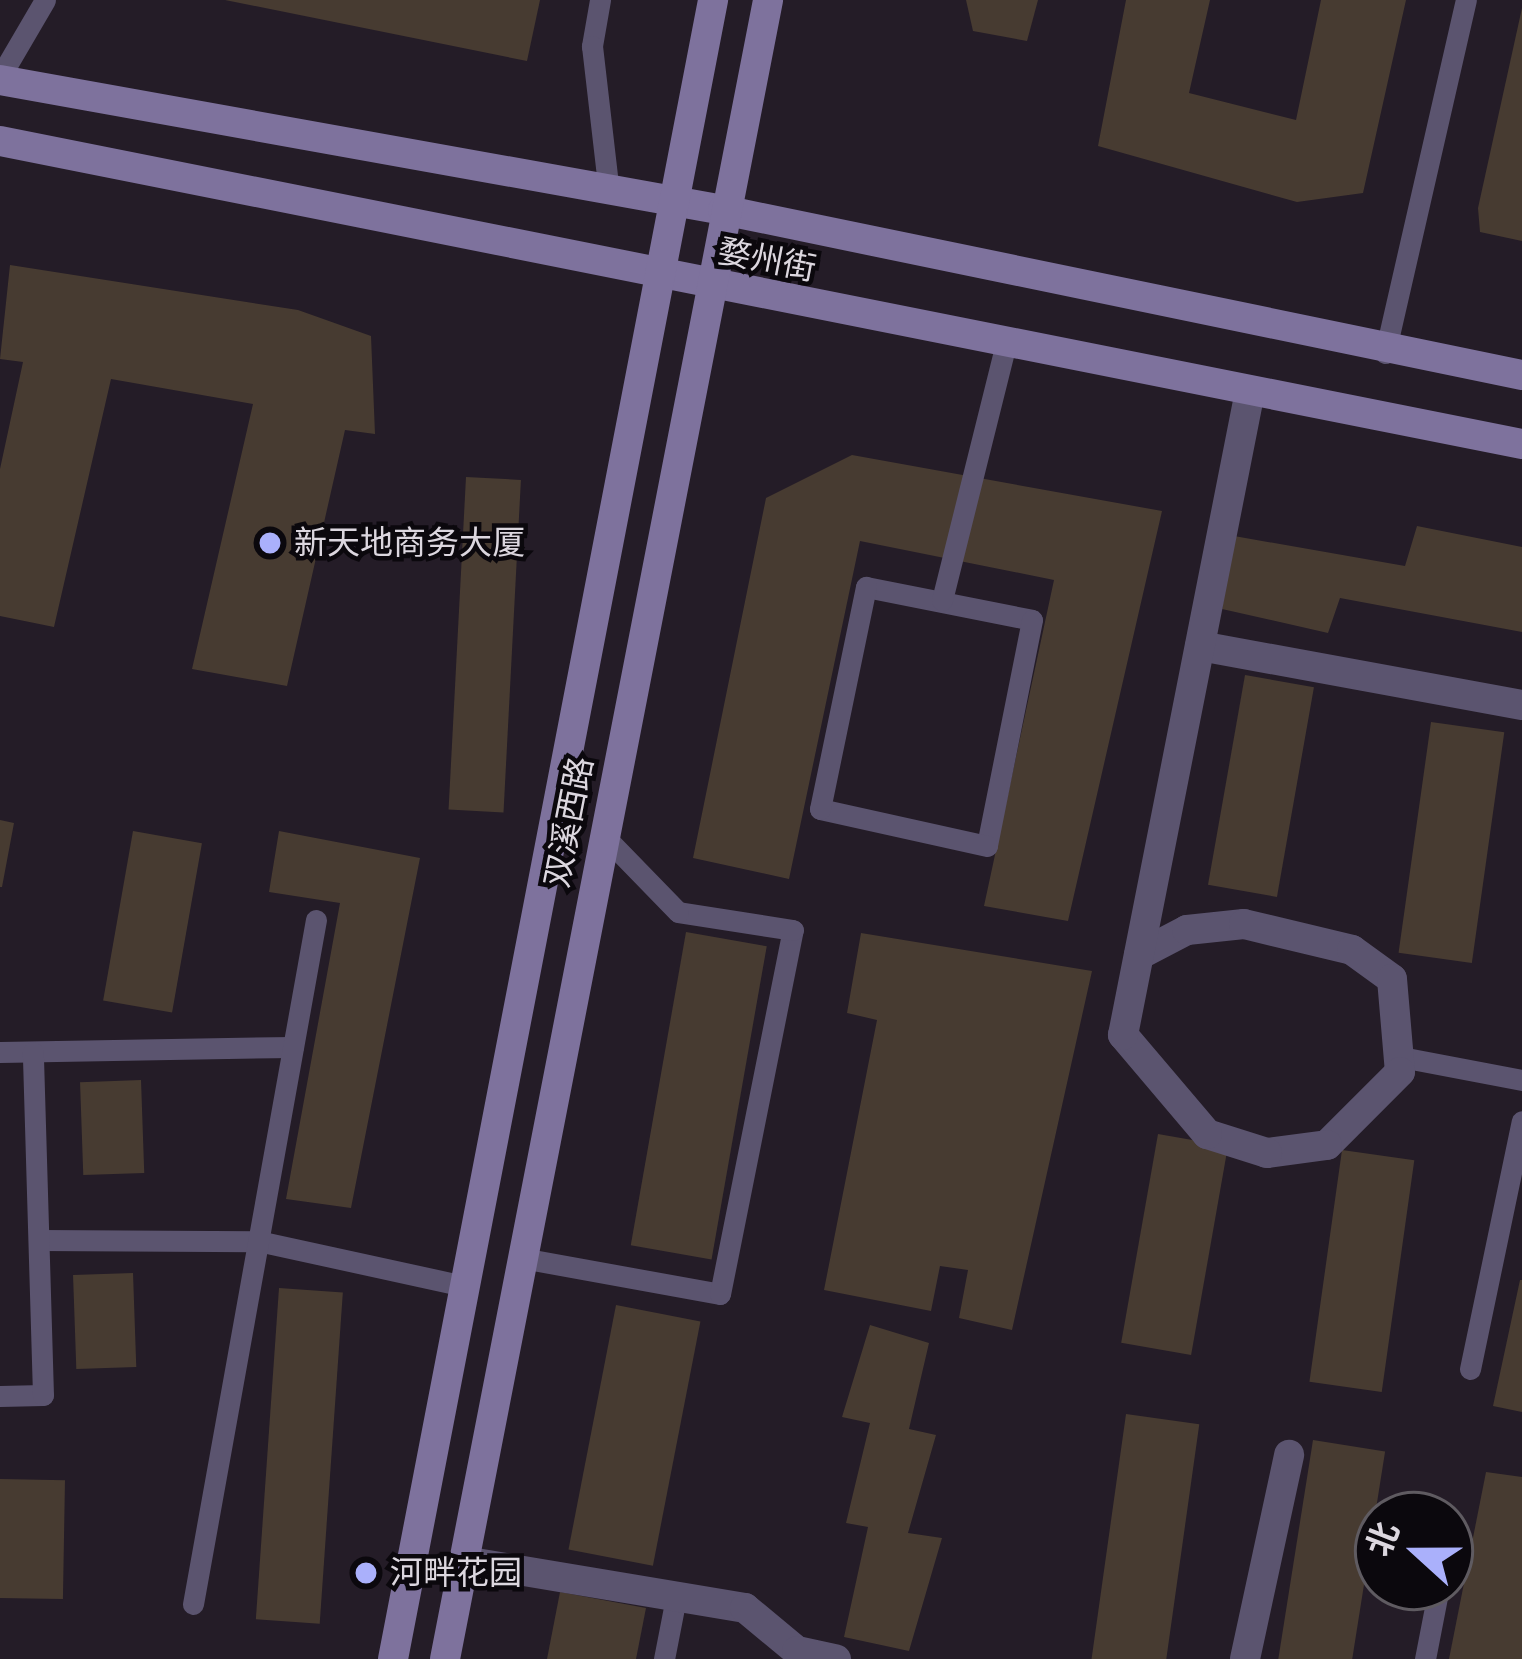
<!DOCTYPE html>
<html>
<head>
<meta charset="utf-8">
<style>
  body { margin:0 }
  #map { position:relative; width:1522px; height:1659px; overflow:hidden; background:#241c27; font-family:Figtree,"Noto Sans SC",sans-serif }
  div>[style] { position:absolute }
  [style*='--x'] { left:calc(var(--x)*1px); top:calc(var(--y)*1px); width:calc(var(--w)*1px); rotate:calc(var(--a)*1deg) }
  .building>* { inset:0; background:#473b31; transform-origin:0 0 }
  .service>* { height:21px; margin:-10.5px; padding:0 10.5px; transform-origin:10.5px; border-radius:10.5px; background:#5b546f }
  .minor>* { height:30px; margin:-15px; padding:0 15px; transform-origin:15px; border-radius:15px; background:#5b546f }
  .secondary>* { height:30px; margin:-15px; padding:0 15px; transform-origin:15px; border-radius:15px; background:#7e729d }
  .dots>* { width:33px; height:33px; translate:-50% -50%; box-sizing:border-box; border:6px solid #0b080d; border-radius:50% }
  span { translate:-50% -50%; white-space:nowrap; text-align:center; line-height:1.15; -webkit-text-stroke:9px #0b080d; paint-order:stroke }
  .street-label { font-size:33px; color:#dcd7df }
  .poi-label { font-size:33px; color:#dcd7df }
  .left { translate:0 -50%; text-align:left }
  .north { position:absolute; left:1354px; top:1491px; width:120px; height:120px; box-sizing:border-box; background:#0b080d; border:3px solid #5f5b61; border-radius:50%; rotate:291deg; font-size:33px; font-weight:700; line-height:48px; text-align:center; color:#dcd7df }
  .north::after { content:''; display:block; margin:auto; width:42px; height:54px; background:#aab0fb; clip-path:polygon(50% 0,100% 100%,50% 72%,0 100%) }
</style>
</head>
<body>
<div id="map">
  <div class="building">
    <div style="clip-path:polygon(225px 0,540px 0,527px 61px)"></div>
    <div style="clip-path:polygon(966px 0,1038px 0,1027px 41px,973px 31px)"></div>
    <div style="clip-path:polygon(1126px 0,1210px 0,1189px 93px,1296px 120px,1321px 0,1406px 0,1363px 193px,1297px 202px,1098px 146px)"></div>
    <div style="clip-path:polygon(1522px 8px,1522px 241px,1480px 232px,1478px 208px)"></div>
    <div style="clip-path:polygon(10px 265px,298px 310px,371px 336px,375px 434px,345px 430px,287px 686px,192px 669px,253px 404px,111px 379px,54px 627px,0 616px,0 469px,23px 362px,0 359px)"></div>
    <div style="clip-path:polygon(852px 455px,1162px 511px,1068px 921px,984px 906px,1054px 580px,860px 541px,789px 879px,693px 858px,766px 498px)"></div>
    <div style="left:466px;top:477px;width:55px;height:333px;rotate:3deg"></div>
    <div style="clip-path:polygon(1417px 526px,1522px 547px,1522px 632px,1340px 598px,1328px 633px,1222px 609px,1234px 536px,1405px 566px)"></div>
    <div style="left:1245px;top:675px;width:70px;height:213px;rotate:10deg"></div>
    <div style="left:1431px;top:722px;width:74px;height:233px;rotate:8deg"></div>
    <div style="clip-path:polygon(0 820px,14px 823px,2px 887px,0 887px)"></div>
    <div style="left:133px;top:831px;width:70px;height:172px;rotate:10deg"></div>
    <div style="clip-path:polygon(279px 831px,420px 858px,351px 1208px,286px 1199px,340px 903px,269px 892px)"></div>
    <div style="left:686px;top:932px;width:82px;height:318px;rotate:10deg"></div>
    <div style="clip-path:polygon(861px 933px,1092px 971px,1012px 1330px,959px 1318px,968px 1270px,940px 1266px,931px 1311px,824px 1290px,877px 1020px,847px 1013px)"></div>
    <div style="left:141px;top:1080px;width:93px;height:61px;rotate:88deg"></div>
    <div style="left:1158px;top:1134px;width:71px;height:212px;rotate:10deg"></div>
    <div style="left:1342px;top:1150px;width:73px;height:234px;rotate:8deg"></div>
    <div style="left:133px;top:1273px;width:94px;height:60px;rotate:88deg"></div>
    <div style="clip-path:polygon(1520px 1280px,1522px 1280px,1522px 1412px,1493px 1406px)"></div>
    <div style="left:279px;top:1288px;width:64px;height:332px;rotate:4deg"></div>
    <div style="left:616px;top:1305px;width:86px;height:249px;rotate:11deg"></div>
    <div style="clip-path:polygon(870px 1325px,929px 1343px,909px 1429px,936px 1435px,908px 1533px,942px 1538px,909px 1651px,844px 1637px,868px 1527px,846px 1523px,870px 1423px,842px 1417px)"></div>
    <div style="left:1126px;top:1414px;width:74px;height:250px;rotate:8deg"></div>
    <div style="left:1313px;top:1440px;width:73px;height:223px;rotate:9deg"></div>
    <div style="clip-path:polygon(1486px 1472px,1522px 1477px,1522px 1659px,1449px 1659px)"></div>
    <div style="left:0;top:1479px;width:65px;height:119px;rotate:1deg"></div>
    <div style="clip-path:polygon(560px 1592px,646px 1608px,636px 1659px,547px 1659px)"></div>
  </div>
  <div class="service">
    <div style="--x:600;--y:0;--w:47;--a:99.9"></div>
    <div style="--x:592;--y:46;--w:147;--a:83.4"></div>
    <div style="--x:0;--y:77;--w:89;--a:-59.7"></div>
    <div style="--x:1385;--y:353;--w:362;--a:-77.1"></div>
    <div style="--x:866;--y:587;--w:169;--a:11.2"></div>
    <div style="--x:1032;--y:620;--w:230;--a:101.3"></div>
    <div style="--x:987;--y:846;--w:171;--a:-167.5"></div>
    <div style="--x:820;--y:809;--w:227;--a:-78.3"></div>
    <div style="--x:942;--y:600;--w:265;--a:-76"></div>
    <div style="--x:0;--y:1052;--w:293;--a:-1"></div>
    <div style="--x:1401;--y:1057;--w:123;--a:10.8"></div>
    <div style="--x:39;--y:1240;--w:219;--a:0.3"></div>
    <div style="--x:258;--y:1241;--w:212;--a:12.3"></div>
    <div style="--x:522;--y:1258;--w:201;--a:10.3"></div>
    <div style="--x:720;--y:1294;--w:371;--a:-78.7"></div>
    <div style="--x:793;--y:930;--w:116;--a:-171.1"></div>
    <div style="--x:678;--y:912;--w:107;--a:-134.2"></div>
    <div style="--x:1470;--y:1369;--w:253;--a:-78.2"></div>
    <div style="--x:0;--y:1396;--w:43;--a:-1.3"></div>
    <div style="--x:43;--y:1395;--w:343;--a:-91.7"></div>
    <div style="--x:1450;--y:1533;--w:11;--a:-80"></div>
    <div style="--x:193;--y:1604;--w:695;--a:-79.81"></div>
    <div style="--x:664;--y:1659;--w:63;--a:-79"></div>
    <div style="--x:1425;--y:1659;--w:73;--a:-79"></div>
  </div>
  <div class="minor">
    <div style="--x:1200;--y:646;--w:327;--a:10.4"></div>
    <div style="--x:1139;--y:955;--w:54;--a:-27.5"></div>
    <div style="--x:1187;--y:930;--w:57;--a:-6"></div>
    <div style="--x:1244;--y:924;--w:111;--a:13.5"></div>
    <div style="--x:1352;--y:950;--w:49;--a:35.9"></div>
    <div style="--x:1392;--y:979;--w:93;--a:85.1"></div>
    <div style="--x:1400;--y:1072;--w:103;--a:135"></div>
    <div style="--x:1327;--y:1145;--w:61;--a:172.4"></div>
    <div style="--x:1267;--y:1153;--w:63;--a:-162.4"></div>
    <div style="--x:1207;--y:1134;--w:130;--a:-130.3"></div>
    <div style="--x:1123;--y:1035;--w:656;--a:-78.84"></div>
    <div style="--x:464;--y:1561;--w:285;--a:9.5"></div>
    <div style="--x:745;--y:1608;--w:67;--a:39.6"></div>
    <div style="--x:797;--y:1651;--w:40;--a:12"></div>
    <div style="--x:1245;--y:1659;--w:209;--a:-77.8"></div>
  </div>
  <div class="secondary">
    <div style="--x:0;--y:80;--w:735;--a:10.19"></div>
    <div style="--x:723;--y:210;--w:816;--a:11.67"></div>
    <div style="--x:0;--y:141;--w:1552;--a:11.26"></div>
    <div style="--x:393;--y:1659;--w:1690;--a:-79.08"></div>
    <div style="--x:445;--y:1659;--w:1690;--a:-78.98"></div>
  </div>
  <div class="dots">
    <div style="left:270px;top:543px;background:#aab0fb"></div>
    <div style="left:366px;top:1573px;background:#aab0fb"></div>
  </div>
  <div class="street-label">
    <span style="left:767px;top:260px;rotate:11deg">婺州街</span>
    <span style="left:569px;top:822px;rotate:-79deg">双溪西路</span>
  </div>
  <div class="poi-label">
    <span class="left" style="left:294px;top:543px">新天地商务大厦</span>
    <span class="left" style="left:390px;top:1573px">河畔花园</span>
  </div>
  <div class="north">北</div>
</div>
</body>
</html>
